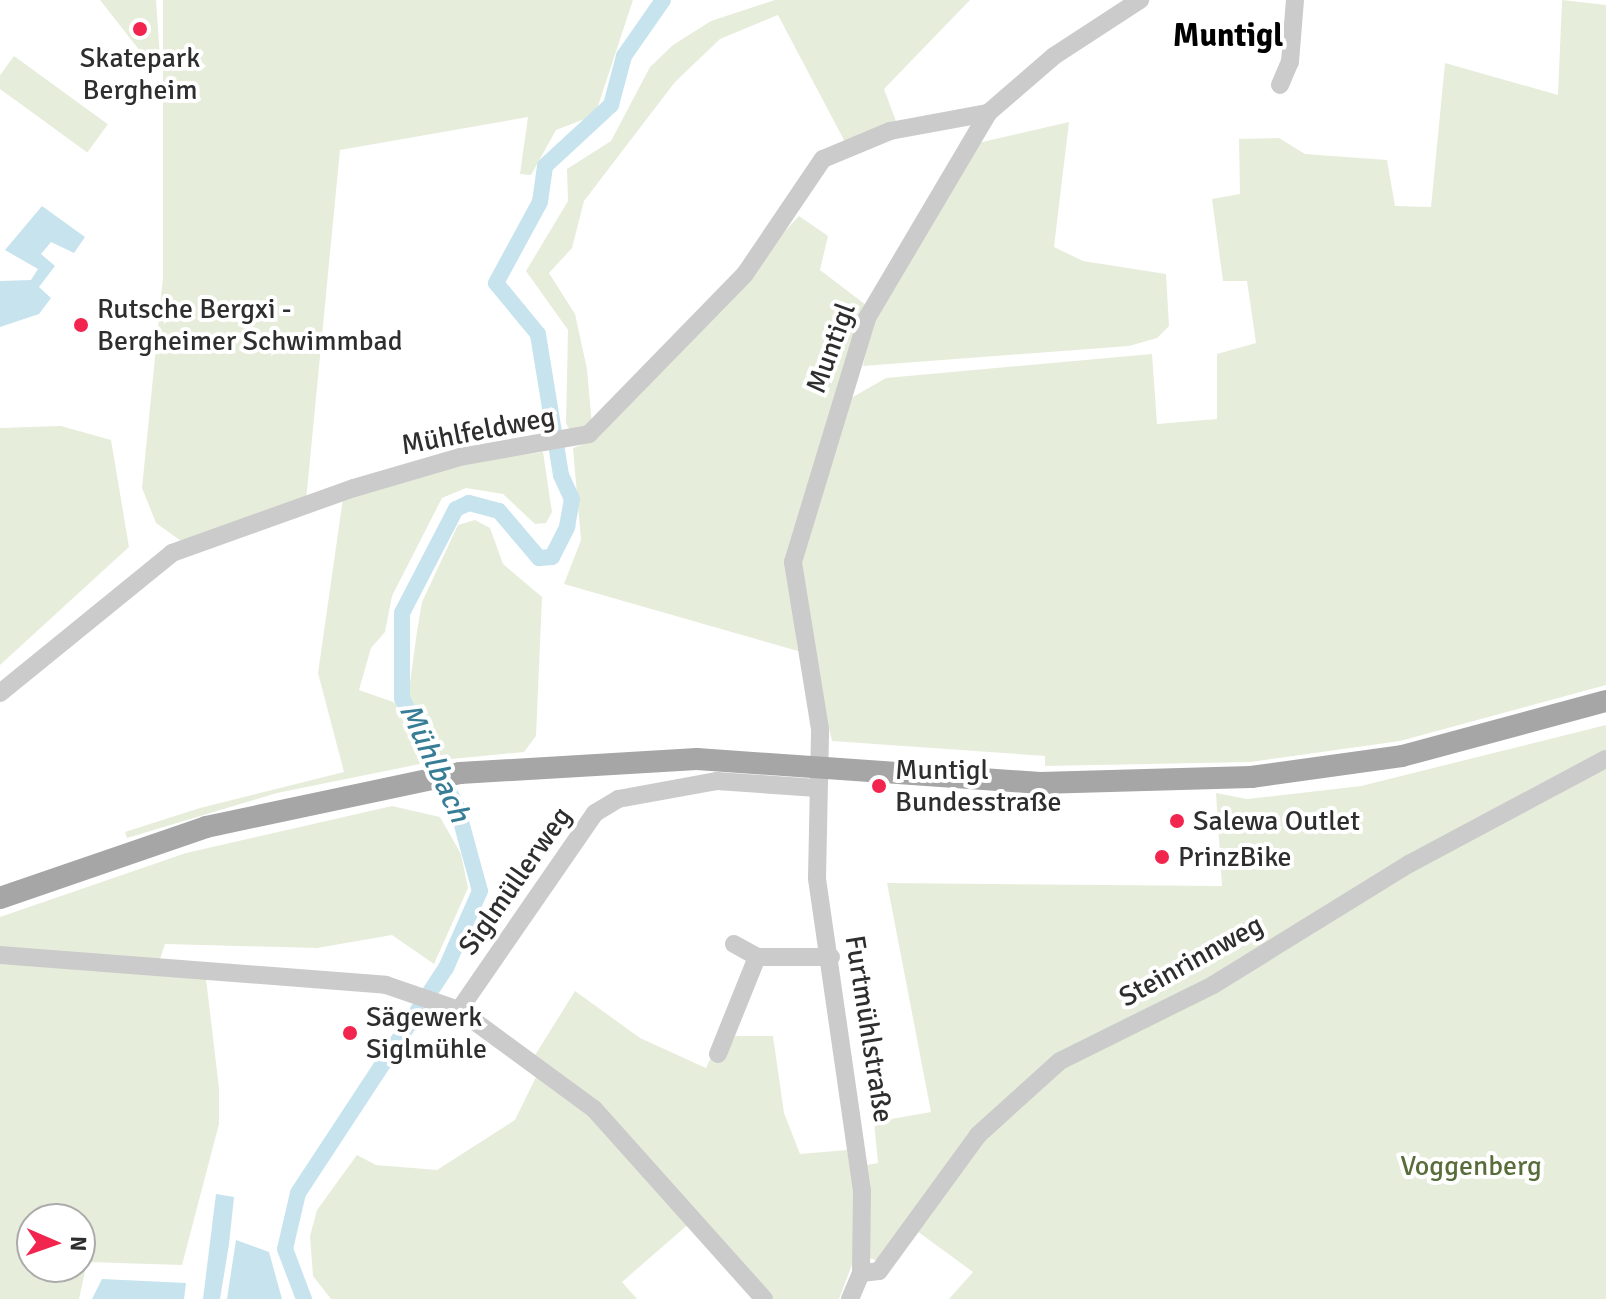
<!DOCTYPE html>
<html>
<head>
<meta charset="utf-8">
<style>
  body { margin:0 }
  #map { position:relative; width:1606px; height:1299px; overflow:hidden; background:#fff; font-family:Signika,sans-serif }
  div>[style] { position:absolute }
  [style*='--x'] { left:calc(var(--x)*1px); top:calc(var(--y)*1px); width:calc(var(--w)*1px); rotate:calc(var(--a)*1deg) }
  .green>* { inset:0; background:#e7eddb; transform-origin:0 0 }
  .water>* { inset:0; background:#c6e3ee }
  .canal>* { height:16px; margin:-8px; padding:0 8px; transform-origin:8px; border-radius:8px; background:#c6e3ee }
  .minor>* { height:18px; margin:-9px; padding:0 9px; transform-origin:9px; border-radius:9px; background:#cbcbcb }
  .major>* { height:22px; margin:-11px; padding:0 11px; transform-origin:11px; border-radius:11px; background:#a6a6a6 }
  .dots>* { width:22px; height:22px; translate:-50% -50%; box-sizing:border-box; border:4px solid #fff; border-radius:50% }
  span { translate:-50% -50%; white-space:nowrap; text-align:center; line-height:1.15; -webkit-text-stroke:8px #fff; paint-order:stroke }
  .poi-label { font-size:28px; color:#2e2e2e }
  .left { translate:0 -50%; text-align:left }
  .street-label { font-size:28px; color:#2e2e2e }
  .park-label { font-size:28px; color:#586d39 }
  .water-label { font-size:30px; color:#377d96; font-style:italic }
  .quarter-label { font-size:32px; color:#000; font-weight:700 }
  .north { position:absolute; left:16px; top:1203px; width:80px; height:80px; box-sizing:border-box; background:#fff; border:2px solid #ababab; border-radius:50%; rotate:92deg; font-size:22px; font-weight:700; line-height:32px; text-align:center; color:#2e2e2e }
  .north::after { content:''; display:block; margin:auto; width:28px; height:36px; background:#f1254e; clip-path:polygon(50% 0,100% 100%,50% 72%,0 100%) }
</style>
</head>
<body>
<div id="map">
  <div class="green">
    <div style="clip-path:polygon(100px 0,156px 0,160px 58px,151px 65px)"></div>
    <div style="clip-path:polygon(163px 0,633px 0,595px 115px,556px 130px,531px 175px,520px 174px,528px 117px,340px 150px,306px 501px,181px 541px,156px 523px,142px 488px,163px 277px)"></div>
    <div style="clip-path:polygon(775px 0,970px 0,884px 89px,897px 124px,845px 142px,778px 15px,720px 39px,675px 82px,584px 201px,572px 248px,549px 273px,575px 314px,587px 369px,592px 425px,573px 437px,566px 423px,568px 330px,526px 271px,568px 201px,567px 169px,611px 141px,650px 67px,673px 45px,711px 21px)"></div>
    <div style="clip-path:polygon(1562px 0,1606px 5px,1606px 685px,1400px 741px,1250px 762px,1045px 766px,1045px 756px,832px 741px,803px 612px,802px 553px,846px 401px,886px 378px,1152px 354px,1157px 424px,1217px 419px,1217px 354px,1256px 343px,1247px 281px,1223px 281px,1212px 199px,1240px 194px,1239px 139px,1279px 138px,1305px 154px,1387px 160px,1395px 206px,1431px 207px,1445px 63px,1558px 95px)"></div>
    <div style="left:14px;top:56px;width:116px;height:35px;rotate:36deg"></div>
    <div style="clip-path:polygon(1069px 122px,1054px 247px,1083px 261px,1166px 274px,1169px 326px,1157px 338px,1129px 346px,863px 366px,873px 318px,978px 143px)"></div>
    <div style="clip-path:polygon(799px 216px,828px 236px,820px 270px,866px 305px,789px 584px,798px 651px,564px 584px,581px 540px,573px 448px,590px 442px)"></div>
    <div style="clip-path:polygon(61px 426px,111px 440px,129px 547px,0 665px,0 428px)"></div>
    <div style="clip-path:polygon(543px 452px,552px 512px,546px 523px,535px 524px,503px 494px,466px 488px,442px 498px,392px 596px,385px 632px,371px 648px,359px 690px,396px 703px,420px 764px,277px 793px,127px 838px,125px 832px,200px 808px,344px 772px,318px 673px,343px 498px,475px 461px)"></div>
    <div style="clip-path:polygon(475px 520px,490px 528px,503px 564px,542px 597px,536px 736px,524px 752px,432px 761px,408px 698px,417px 631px,422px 602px,458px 525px)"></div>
    <div style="clip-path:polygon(1606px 725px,1606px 1299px,949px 1299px,973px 1272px,906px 1223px,879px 1261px,856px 1254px,839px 1299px,773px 1299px,699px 1215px,622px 1282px,637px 1299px,331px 1299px,313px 1276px,310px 1236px,317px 1210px,357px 1155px,376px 1165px,437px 1170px,515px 1120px,536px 1077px,532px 1060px,575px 991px,640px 1038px,706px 1068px,710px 1059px,723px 1061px,735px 1036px,773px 1036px,784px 1113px,800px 1154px,847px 1150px,850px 1168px,878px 1163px,874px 1122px,931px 1112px,887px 883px,1222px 886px,1216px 793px,1247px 799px,1361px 786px)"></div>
    <div style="clip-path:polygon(evenodd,392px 806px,440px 817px,461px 854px,468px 888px,434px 964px,392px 935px,317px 948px,165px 944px,156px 971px,206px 979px,219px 1088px,219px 1124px,182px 1265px,87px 1262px,79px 1299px,0 1299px,0 917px,186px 853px,392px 806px,32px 1219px,80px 1219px,80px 1267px,32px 1267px,32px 1219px)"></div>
  </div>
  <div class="water">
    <div style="clip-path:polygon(42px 206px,85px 237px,74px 253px,51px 242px,41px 254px,55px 266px,39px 287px,51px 298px,39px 314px,0 327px,0 281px,31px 280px,38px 269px,5px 250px)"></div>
    <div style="clip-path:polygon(216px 1194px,234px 1197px,229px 1244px,220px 1299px,203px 1299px)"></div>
    <div style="clip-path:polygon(236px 1240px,269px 1252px,282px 1299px,227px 1299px)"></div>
    <div style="clip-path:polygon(102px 1279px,186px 1283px,184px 1299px,92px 1299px)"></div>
  </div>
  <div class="canal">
    <div style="--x:304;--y:1299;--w:53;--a:-110.8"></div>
    <div style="--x:285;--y:1249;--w:57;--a:-76.9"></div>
    <div style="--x:298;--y:1193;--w:269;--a:-56.7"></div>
    <div style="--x:446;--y:968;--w:84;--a:-66.2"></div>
    <div style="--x:480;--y:891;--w:87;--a:-105.3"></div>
    <div style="--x:457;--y:807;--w:122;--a:-116.8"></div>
    <div style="--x:402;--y:698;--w:85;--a:-90"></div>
    <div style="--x:402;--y:613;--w:117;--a:-62.6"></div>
    <div style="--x:456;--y:509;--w:14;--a:-25"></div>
    <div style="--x:469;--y:503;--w:31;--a:15"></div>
    <div style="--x:499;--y:511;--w:62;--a:49.6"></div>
    <div style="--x:539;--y:558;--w:13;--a:-4"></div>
    <div style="--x:552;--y:557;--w:34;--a:-63"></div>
    <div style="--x:567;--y:527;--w:28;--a:-80"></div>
    <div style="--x:572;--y:499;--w:26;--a:-115"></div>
    <div style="--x:561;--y:475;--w:143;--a:-99.3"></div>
    <div style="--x:538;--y:334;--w:66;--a:-129.5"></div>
    <div style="--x:496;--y:283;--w:92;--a:-61.5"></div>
    <div style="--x:540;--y:202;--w:36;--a:-82"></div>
    <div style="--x:545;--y:166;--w:90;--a:-42.7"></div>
    <div style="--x:611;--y:105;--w:51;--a:-75.1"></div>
    <div style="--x:624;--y:56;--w:68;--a:-55.1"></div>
  </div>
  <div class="minor">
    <div style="--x:1280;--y:85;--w:25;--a:-67"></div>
    <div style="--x:1290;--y:62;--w:62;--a:-85.4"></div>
    <div style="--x:0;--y:693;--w:222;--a:-39.1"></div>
    <div style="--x:172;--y:553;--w:193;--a:-19.7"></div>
    <div style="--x:354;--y:488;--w:110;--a:-16.3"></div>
    <div style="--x:460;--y:457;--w:131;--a:-10.1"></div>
    <div style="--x:589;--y:434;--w:223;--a:-45.7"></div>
    <div style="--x:745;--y:274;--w:139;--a:-55.9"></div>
    <div style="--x:823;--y:159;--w:73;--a:-22.7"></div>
    <div style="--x:890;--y:131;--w:100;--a:-10.4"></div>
    <div style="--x:734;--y:944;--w:26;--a:29"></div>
    <div style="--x:0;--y:955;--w:387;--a:4.4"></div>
    <div style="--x:386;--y:985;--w:77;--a:18.9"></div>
    <div style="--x:718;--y:1054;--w:105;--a:-68.1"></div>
    <div style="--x:757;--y:957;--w:74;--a:0"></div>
    <div style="--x:861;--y:1273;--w:18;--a:-6"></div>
    <div style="--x:879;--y:1271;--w:168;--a:-53.9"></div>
    <div style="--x:978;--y:1135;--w:110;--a:-42.1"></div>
    <div style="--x:1060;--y:1061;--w:171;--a:-26.4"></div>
    <div style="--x:1213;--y:985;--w:230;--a:-31.7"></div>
    <div style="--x:1409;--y:864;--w:223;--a:-28.1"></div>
    <div style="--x:764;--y:1299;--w:255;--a:-131.8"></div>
    <div style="--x:594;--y:1109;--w:167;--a:-143.7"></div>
    <div style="--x:459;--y:1010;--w:239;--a:-55.4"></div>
    <div style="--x:595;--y:813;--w:27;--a:-31"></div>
    <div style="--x:618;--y:799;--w:101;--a:-10.3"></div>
    <div style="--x:717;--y:781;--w:100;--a:4"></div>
    <div style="--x:850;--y:1299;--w:28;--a:-67"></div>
    <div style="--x:861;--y:1273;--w:82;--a:-89.3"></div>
    <div style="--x:862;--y:1191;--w:316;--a:-98.2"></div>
    <div style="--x:817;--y:878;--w:149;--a:-88.8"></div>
    <div style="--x:820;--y:729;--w:169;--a:-99.2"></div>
    <div style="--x:793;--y:562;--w:255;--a:-73.1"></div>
    <div style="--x:867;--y:318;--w:238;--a:-59.4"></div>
    <div style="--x:988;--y:113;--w:87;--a:-40.8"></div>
    <div style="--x:1054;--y:56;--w:103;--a:-33.1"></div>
  </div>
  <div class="major">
    <div style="--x:0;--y:898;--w:218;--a:-19"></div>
    <div style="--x:206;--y:827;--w:260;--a:-12"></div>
    <div style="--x:460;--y:773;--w:237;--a:-3.4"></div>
    <div style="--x:697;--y:759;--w:344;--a:4"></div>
    <div style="--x:1040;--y:783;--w:211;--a:-1.6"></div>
    <div style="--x:1251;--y:777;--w:152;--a:-7.9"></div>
    <div style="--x:1402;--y:756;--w:211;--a:-15.1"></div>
  </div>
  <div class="dots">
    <div style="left:140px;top:29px;background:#f1254e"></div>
    <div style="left:81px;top:325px;background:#f1254e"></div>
    <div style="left:879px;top:786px;background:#f1254e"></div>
    <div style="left:1177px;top:821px;background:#f1254e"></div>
    <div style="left:1162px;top:857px;background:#f1254e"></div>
    <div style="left:350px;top:1033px;background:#f1254e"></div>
  </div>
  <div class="poi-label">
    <span style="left:140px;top:74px">Skatepark<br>Bergheim</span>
    <span class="left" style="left:97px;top:325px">Rutsche Bergxi -<br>Bergheimer Schwimmbad</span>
    <span class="left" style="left:895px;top:786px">Muntigl<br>Bundesstraße</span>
    <span class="left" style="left:1193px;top:821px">Salewa Outlet</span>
    <span class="left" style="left:1178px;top:857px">PrinzBike</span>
    <span class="left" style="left:366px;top:1033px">Sägewerk<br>Siglmühle</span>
  </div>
  <div class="street-label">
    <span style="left:831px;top:348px;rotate:-70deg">Muntigl</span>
    <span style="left:478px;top:431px;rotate:-11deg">Mühlfeldweg</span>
    <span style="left:515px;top:881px;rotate:-55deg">Siglmüllerweg</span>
    <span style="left:1191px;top:961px;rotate:-29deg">Steinrinnweg</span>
    <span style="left:869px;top:1029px;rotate:81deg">Furtmühlstraße</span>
  </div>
  <div class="park-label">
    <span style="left:1471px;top:1166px">Voggenberg</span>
  </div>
  <div class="water-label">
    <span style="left:434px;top:763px;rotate:65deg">Mühlbach</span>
  </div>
  <div class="quarter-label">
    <span style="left:1228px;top:36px">Muntigl</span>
  </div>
  <div class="north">N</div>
</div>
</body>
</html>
